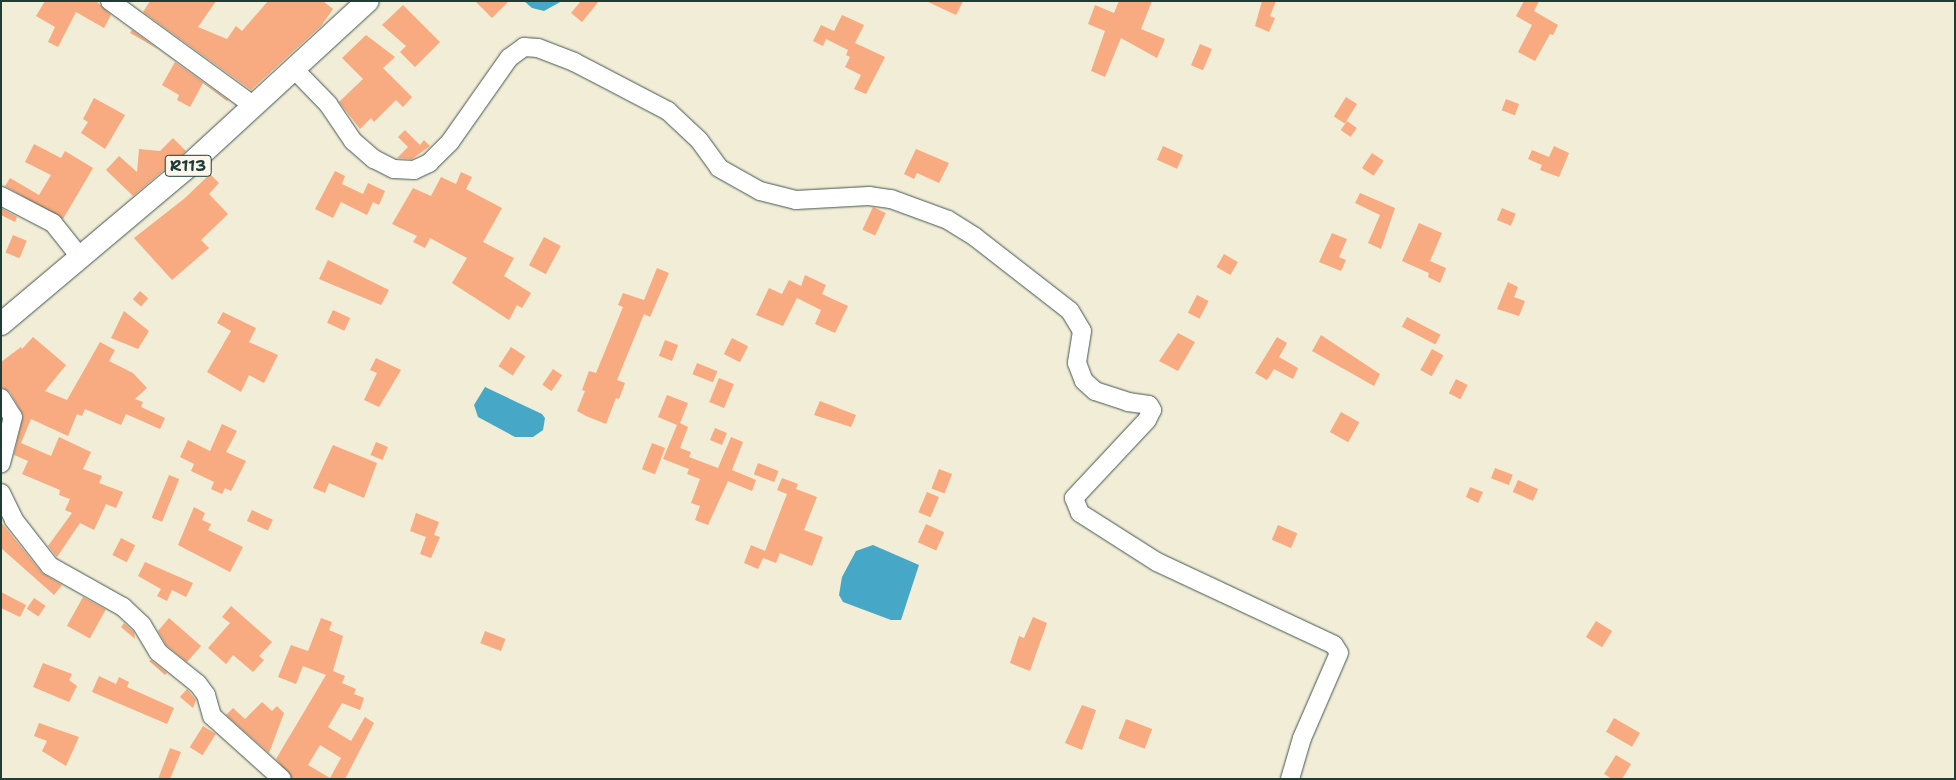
<!DOCTYPE html>
<html>
<head>
<meta charset="utf-8">
<style>
  body { margin:0 }
  #map { position:relative; width:1956px; height:780px; overflow:hidden; background:#f2edd7; font-family:"Shantell Sans",sans-serif }
  div>[style] { position:absolute }
  [style*='--x'] { left:calc(var(--x)*1px); top:calc(var(--y)*1px); width:calc(var(--w)*1px); rotate:calc(var(--a)*1deg) }
  .water>* { inset:0; background:#46a8c6 }
  .building>* { inset:0; background:#f8aa80; transform-origin:0 0 }
  .roads { filter:drop-shadow(0 0 1px #3f574c) drop-shadow(0 0 1px #3f574c) }
  .minor>* { height:18px; margin:-9px; padding:0 9px; transform-origin:9px; border-radius:9px; background:#fff }
  .major>* { height:22px; margin:-11px; padding:0 11px; transform-origin:11px; border-radius:11px; background:#fff }
  span { translate:-50% -50%; white-space:nowrap; text-align:center; line-height:1.15; -webkit-text-stroke:4px #fbf7ec; paint-order:stroke }
  .shield-label span { padding:1px 4px; background:#fbf7ec; border:1px solid; border-radius:4px; -webkit-text-stroke-width:0 }
  .shield-label { font-size:16px; color:#1f3d34; font-weight:700 }
  .frame { position:absolute; inset:0; border:2px solid #1f3d34; pointer-events:none }
</style>
</head>
<body>
<div id="map">
  <div class="water">
    <div style="clip-path:polygon(524px 1px,562px 1px,544px 11px,532px 8px)"></div>
    <div style="clip-path:polygon(485px 387px,542px 414px,545px 418px,543px 430px,533px 437px,515px 437px,478px 417px,474px 405px)"></div>
    <div style="clip-path:polygon(873px 545px,919px 565px,901px 620px,891px 620px,843px 602px,839px 595px,842px 577px,856px 551px)"></div>
  </div>
  <div class="building">
    <div style="clip-path:polygon(45px 1px,96px 1px,111px 15px,104px 28px,76px 12px,58px 47px,48px 42px,55px 27px,36px 16px)"></div>
    <div style="clip-path:polygon(150px 1px,216px 1px,198px 27px,227px 39px,236px 26px,242px 31px,268px 1px,323px 1px,333px 9px,321px 26px,251px 90px,143px 12px)"></div>
    <div style="clip-path:polygon(475px 1px,509px 1px,492px 18px)"></div>
    <div style="clip-path:polygon(581px 1px,599px 1px,582px 22px,571px 13px)"></div>
    <div style="clip-path:polygon(926px 1px,963px 1px,956px 15px)"></div>
    <div style="clip-path:polygon(1119px 1px,1152px 1px,1141px 29px,1165px 39px,1157px 58px,1121px 38px,1105px 77px,1091px 71px,1105px 31px,1088px 24px,1095px 5px,1114px 13px)"></div>
    <div style="clip-path:polygon(1262px 1px,1276px 1px,1270px 16px,1275px 18px,1269px 32px,1255px 26px)"></div>
    <div style="clip-path:polygon(1524px 1px,1539px 1px,1534px 11px,1558px 25px,1553px 35px,1550px 34px,1535px 61px,1518px 52px,1532px 25px,1516px 16px)"></div>
    <div style="clip-path:polygon(403px 5px,440px 42px,415px 67px,400px 52px,406px 46px,382px 25px)"></div>
    <div style="clip-path:polygon(842px 15px,864px 25px,855px 43px,885px 57px,866px 94px,854px 89px,861px 75px,845px 67px,850px 57px,846px 55px,848px 50px,826px 39px,823px 46px,813px 41px,821px 25px,834px 31px)"></div>
    <div style="clip-path:polygon(132px 30px,158px 49px,130px 33px)"></div>
    <div style="clip-path:polygon(366px 35px,395px 57px,383px 68px,412px 97px,403px 107px,396px 100px,374px 122px,371px 118px,360px 129px,339px 102px,363px 79px,342px 58px)"></div>
    <div style="left:1200px;top:44px;width:13px;height:23px;rotate:23deg"></div>
    <div style="clip-path:polygon(175px 62px,228px 100px,227px 101px,203px 83px,190px 107px,177px 100px,179px 95px,162px 85px)"></div>
    <div style="left:1346px;top:97px;width:13px;height:23px;rotate:32deg"></div>
    <div style="clip-path:polygon(94px 98px,125px 115px,105px 149px,81px 133px,88px 122px,83px 119px)"></div>
    <div style="left:1506px;top:99px;width:14px;height:12px;rotate:21deg"></div>
    <div style="left:1347px;top:121px;width:12px;height:11px;rotate:35deg"></div>
    <div style="clip-path:polygon(405px 130px,420px 145px,424px 140px,430px 146px,412px 159px,397px 158px,408px 147px,398px 137px)"></div>
    <div style="clip-path:polygon(173px 138px,186px 151px,133px 196px,106px 170px,119px 156px,137px 172px,139px 149px,160px 151px)"></div>
    <div style="clip-path:polygon(34px 144px,61px 158px,65px 151px,93px 168px,63px 219px,5px 186px,10px 178px,39px 195px,51px 175px,25px 162px)"></div>
    <div style="left:1163px;top:146px;width:22px;height:15px;rotate:24deg"></div>
    <div style="clip-path:polygon(1554px 146px,1569px 153px,1559px 177px,1540px 170px,1542px 165px,1528px 159px,1532px 150px,1549px 157px)"></div>
    <div style="clip-path:polygon(916px 149px,949px 163px,939px 183px,917px 173px,914px 179px,904px 174px)"></div>
    <div style="left:1372px;top:153px;width:14px;height:18px;rotate:34deg"></div>
    <div style="clip-path:polygon(335px 171px,345px 176px,342px 184px,363px 194px,368px 183px,385px 191px,379px 205px,373px 202px,367px 215px,341px 202px,333px 218px,315px 209px)"></div>
    <div style="clip-path:polygon(461px 172px,472px 177px,466px 189px,502px 208px,483px 242px,514px 258px,504px 276px,531px 293px,522px 308px,517px 305px,509px 320px,452px 283px,467px 258px,430px 238px,425px 248px,413px 242px,417px 236px,392px 224px,413px 188px,431px 196px,441px 177px,456px 184px)"></div>
    <div style="clip-path:polygon(210px 174px,219px 183px,209px 194px,228px 214px,201px 240px,209px 248px,172px 280px,134px 238px,185px 198px)"></div>
    <div style="clip-path:polygon(1360px 193px,1395px 208px,1381px 249px,1368px 243px,1380px 215px,1355px 203px)"></div>
    <div style="left:873px;top:207px;width:14px;height:25px;rotate:25deg"></div>
    <div style="clip-path:polygon(1px 208px,17px 217px,15px 222px,1px 215px)"></div>
    <div style="left:1502px;top:208px;width:15px;height:13px;rotate:23deg"></div>
    <div style="clip-path:polygon(1419px 223px,1442px 233px,1430px 261px,1446px 268px,1440px 283px,1428px 277px,1429px 273px,1402px 261px)"></div>
    <div style="clip-path:polygon(1332px 233px,1347px 239px,1339px 257px,1346px 260px,1341px 271px,1319px 262px)"></div>
    <div style="left:13px;top:235px;width:15px;height:19px;rotate:23deg"></div>
    <div style="left:544px;top:237px;width:19px;height:32px;rotate:28deg"></div>
    <div style="left:1224px;top:254px;width:16px;height:15px;rotate:30deg"></div>
    <div style="clip-path:polygon(328px 260px,389px 290px,381px 305px,319px 279px)"></div>
    <div style="clip-path:polygon(657px 268px,669px 273px,650px 317px,644px 314px,617px 380px,625px 383px,619px 399px,616px 398px,606px 424px,586px 416px,577px 411px,585px 391px,582px 390px,589px 371px,596px 373px,623px 307px,618px 305px,623px 293px,644px 300px)"></div>
    <div style="clip-path:polygon(805px 275px,826px 285px,822px 294px,848px 306px,835px 333px,815px 324px,821px 310px,797px 298px,783px 326px,756px 315px,769px 288px,782px 294px,789px 280px,801px 286px)"></div>
    <div style="clip-path:polygon(1508px 282px,1518px 287px,1514px 297px,1525px 301px,1519px 316px,1497px 309px)"></div>
    <div style="left:140px;top:291px;width:11px;height:11px;rotate:41deg"></div>
    <div style="left:1197px;top:295px;width:13px;height:20px;rotate:27deg"></div>
    <div style="left:333px;top:310px;width:19px;height:14px;rotate:25deg"></div>
    <div style="clip-path:polygon(124px 311px,149px 331px,138px 349px,111px 338px)"></div>
    <div style="clip-path:polygon(223px 312px,256px 328px,249px 342px,278px 355px,264px 383px,249px 375px,241px 392px,207px 372px,231px 331px,217px 323px)"></div>
    <div style="left:1407px;top:317px;width:38px;height:11px;rotate:28deg"></div>
    <div style="clip-path:polygon(1178px 333px,1195px 342px,1178px 371px,1159px 361px)"></div>
    <div style="clip-path:polygon(1321px 335px,1380px 374px,1374px 386px,1312px 351px)"></div>
    <div style="clip-path:polygon(33px 337px,66px 365px,45px 391px,67px 400px,100px 342px,115px 350px,109px 361px,133px 373px,147px 388px,135px 399px,143px 402px,141px 407px,165px 418px,160px 429px,126px 414px,121px 425px,85px 409px,82px 416px,77px 414px,68px 436px,31px 419px,21px 443px,51px 456px,59px 437px,91px 452px,83px 469px,102px 476px,99px 483px,123px 492px,116px 508px,106px 504px,94px 530px,80px 523px,57px 557px,48px 546px,72px 513px,65px 510px,70px 499px,59px 495px,60px 490px,22px 474px,28px 461px,14px 455px,23px 415px,10px 392px,1px 387px,1px 362px,21px 347px,22px 349px)"></div>
    <div style="clip-path:polygon(1277px 337px,1287px 343px,1279px 357px,1298px 368px,1293px 379px,1274px 369px,1267px 380px,1255px 373px)"></div>
    <div style="left:732px;top:338px;width:18px;height:18px;rotate:27deg"></div>
    <div style="left:665px;top:340px;width:14px;height:17px;rotate:21deg"></div>
    <div style="left:511px;top:347px;width:17px;height:23px;rotate:33deg"></div>
    <div style="left:1432px;top:349px;width:13px;height:24px;rotate:29deg"></div>
    <div style="clip-path:polygon(376px 358px,401px 370px,379px 407px,364px 400px,377px 373px,370px 370px)"></div>
    <div style="left:697px;top:363px;width:22px;height:12px;rotate:22deg"></div>
    <div style="left:553px;top:369px;width:11px;height:19px;rotate:34deg"></div>
    <div style="left:719px;top:378px;width:16px;height:26px;rotate:22deg"></div>
    <div style="left:1456px;top:379px;width:13px;height:16px;rotate:27deg"></div>
    <div style="clip-path:polygon(667px 395px,688px 403px,680px 423px,688px 427px,680px 448px,691px 452px,689px 457px,718px 468px,731px 437px,743px 442px,732px 470px,756px 480px,752px 491px,728px 481px,708px 525px,695px 520px,700px 506px,691px 503px,700px 479px,687px 474px,689px 469px,663px 459px,677px 425px,658px 417px)"></div>
    <div style="clip-path:polygon(820px 401px,856px 415px,851px 427px,814px 415px)"></div>
    <div style="left:1341px;top:412px;width:21px;height:23px;rotate:29deg"></div>
    <div style="clip-path:polygon(222px 424px,237px 431px,226px 452px,246px 461px,231px 491px,225px 488px,222px 494px,211px 489px,214px 482px,191px 471px,194px 464px,180px 457px,188px 440px,210px 451px)"></div>
    <div style="left:715px;top:428px;width:13px;height:13px;rotate:23deg"></div>
    <div style="left:376px;top:442px;width:13px;height:14px;rotate:23deg"></div>
    <div style="left:652px;top:443px;width:14px;height:28px;rotate:21deg"></div>
    <div style="clip-path:polygon(333px 445px,377px 463px,364px 498px,329px 483px,325px 493px,313px 488px)"></div>
    <div style="left:758px;top:463px;width:22px;height:12px;rotate:21deg"></div>
    <div style="left:1495px;top:468px;width:19px;height:11px;rotate:21deg"></div>
    <div style="left:939px;top:469px;width:14px;height:21px;rotate:21deg"></div>
    <div style="left:169px;top:475px;width:11px;height:46px;rotate:22deg"></div>
    <div style="clip-path:polygon(782px 478px,798px 484px,796px 489px,817px 497px,804px 530px,823px 537px,812px 566px,780px 553px,776px 563px,763px 558px,758px 569px,744px 563px,751px 545px,765px 551px,787px 494px,777px 490px)"></div>
    <div style="left:1518px;top:480px;width:22px;height:13px;rotate:24deg"></div>
    <div style="clip-path:polygon(1470px 487px,1483px 492px,1478px 503px,1466px 497px)"></div>
    <div style="left:927px;top:492px;width:13px;height:22px;rotate:23deg"></div>
    <div style="clip-path:polygon(194px 507px,205px 513px,202px 520px,211px 524px,208px 530px,243px 547px,230px 572px,178px 545px)"></div>
    <div style="left:252px;top:510px;width:23px;height:12px;rotate:25deg"></div>
    <div style="clip-path:polygon(416px 513px,439px 522px,434px 535px,440px 537px,431px 558px,420px 554px,426px 537px,410px 531px)"></div>
    <div style="clip-path:polygon(1px 522px,42px 573px,62px 585px,54px 595px,1px 548px)"></div>
    <div style="left:926px;top:524px;width:20px;height:20px;rotate:24deg"></div>
    <div style="left:1278px;top:525px;width:21px;height:16px;rotate:23deg"></div>
    <div style="left:121px;top:538px;width:16px;height:19px;rotate:27deg"></div>
    <div style="clip-path:polygon(145px 562px,193px 583px,186px 597px,172px 590px,167px 601px,157px 596px,161px 589px,138px 576px)"></div>
    <div style="clip-path:polygon(1px 592px,26px 605px,20px 617px,1px 608px)"></div>
    <div style="left:83px;top:597px;width:26px;height:33px;rotate:29deg"></div>
    <div style="left:34px;top:598px;width:14px;height:13px;rotate:34deg"></div>
    <div style="clip-path:polygon(231px 606px,272px 642px,259px 656px,264px 660px,253px 672px,233px 655px,226px 664px,208px 648px,230px 623px,222px 617px)"></div>
    <div style="clip-path:polygon(1033px 617px,1047px 623px,1030px 671px,1010px 663px,1019px 636px,1024px 638px)"></div>
    <div style="clip-path:polygon(169px 618px,201px 646px,187px 662px,166px 645px,158px 631px)"></div>
    <div style="clip-path:polygon(evenodd,321px 618px,332px 622px,329px 630px,343px 636px,333px 671px,345px 676px,342px 683px,356px 689px,354px 694px,364px 698px,360px 710px,342px 703px,328px 727px,351px 741px,365px 717px,374px 723px,345px 779px,292px 779px,276px 759px,326px 675px,303px 666px,296px 684px,278px 677px,291px 645px,308px 651px,321px 618px,320px 745px,341px 758px,330px 778px,308px 765px,320px 745px)"></div>
    <div style="left:1596px;top:621px;width:19px;height:19px;rotate:32deg"></div>
    <div style="clip-path:polygon(124px 623px,134px 632px,135px 639px,121px 627px)"></div>
    <div style="left:485px;top:631px;width:22px;height:13px;rotate:21deg"></div>
    <div style="clip-path:polygon(151px 660px,167px 673px,165px 675px,149px 661px)"></div>
    <div style="clip-path:polygon(43px 663px,72px 674px,69px 680px,77px 686px,69px 702px,33px 687px)"></div>
    <div style="clip-path:polygon(99px 676px,116px 684px,119px 677px,129px 682px,127px 687px,174px 708px,167px 724px,92px 692px)"></div>
    <div style="clip-path:polygon(187px 689px,196px 700px,193px 708px,180px 697px)"></div>
    <div style="clip-path:polygon(262px 702px,272px 711px,277px 706px,284px 713px,269px 753px,226px 715px,233px 708px,245px 719px)"></div>
    <div style="clip-path:polygon(1082px 705px,1096px 710px,1082px 750px,1065px 743px)"></div>
    <div style="left:1614px;top:718px;width:30px;height:16px;rotate:30deg"></div>
    <div style="left:1126px;top:719px;width:28px;height:21px;rotate:21deg"></div>
    <div style="clip-path:polygon(39px 723px,79px 737px,66px 766px,42px 751px,47px 741px,34px 736px)"></div>
    <div style="left:203px;top:726px;width:15px;height:25px;rotate:32deg"></div>
    <div style="clip-path:polygon(170px 748px,181px 752px,170px 779px,158px 779px)"></div>
    <div style="clip-path:polygon(1616px 755px,1631px 764px,1622px 779px,1612px 779px,1604px 774px)"></div>
  </div>
  <div class="roads">
    <div class="minor">
      <div style="--x:110;--y:1;--w:178;--a:36.1"></div>
      <div style="--x:294;--y:69;--w:49;--a:45.8"></div>
      <div style="--x:328;--y:104;--w:45;--a:56"></div>
      <div style="--x:353;--y:141;--w:28;--a:41"></div>
      <div style="--x:374;--y:159;--w:22;--a:27"></div>
      <div style="--x:394;--y:169;--w:20;--a:3"></div>
      <div style="--x:414;--y:170;--w:17;--a:-25"></div>
      <div style="--x:429;--y:163;--w:30;--a:-45"></div>
      <div style="--x:450;--y:142;--w:103;--a:-54.9"></div>
      <div style="--x:509;--y:58;--w:19;--a:-36"></div>
      <div style="--x:524;--y:47;--w:14;--a:4"></div>
      <div style="--x:538;--y:48;--w:39;--a:21"></div>
      <div style="--x:574;--y:62;--w:106;--a:27.5"></div>
      <div style="--x:668;--y:111;--w:42;--a:43.1"></div>
      <div style="--x:699;--y:140;--w:34;--a:54"></div>
      <div style="--x:719;--y:168;--w:47;--a:29.3"></div>
      <div style="--x:760;--y:191;--w:37;--a:14"></div>
      <div style="--x:796;--y:200;--w:73;--a:-3.1"></div>
      <div style="--x:869;--y:196;--w:22;--a:8"></div>
      <div style="--x:891;--y:199;--w:61;--a:20.2"></div>
      <div style="--x:948;--y:220;--w:32;--a:32"></div>
      <div style="--x:975;--y:237;--w:120;--a:37.9"></div>
      <div style="--x:1070;--y:311;--w:23;--a:59"></div>
      <div style="--x:1082;--y:331;--w:32;--a:99"></div>
      <div style="--x:1077;--y:363;--w:19;--a:69"></div>
      <div style="--x:1084;--y:381;--w:15;--a:42"></div>
      <div style="--x:1095;--y:391;--w:35;--a:18"></div>
      <div style="--x:1128;--y:402;--w:21;--a:8"></div>
      <div style="--x:1149;--y:405;--w:6;--a:59"></div>
      <div style="--x:1152;--y:410;--w:11;--a:117"></div>
      <div style="--x:1147;--y:420;--w:107;--a:133.1"></div>
      <div style="--x:1074;--y:498;--w:16;--a:68"></div>
      <div style="--x:1080;--y:513;--w:91;--a:32.5"></div>
      <div style="--x:1157;--y:562;--w:195;--a:25.1"></div>
      <div style="--x:1334;--y:645;--w:9;--a:58"></div>
      <div style="--x:1339;--y:653;--w:93;--a:113.5"></div>
      <div style="--x:1302;--y:738;--w:43;--a:106.3"></div>
      <div style="--x:1;--y:196;--w:59;--a:27.4"></div>
      <div style="--x:53;--y:223;--w:43;--a:51.5"></div>
      <div style="--x:1;--y:398;--w:22;--a:58"></div>
      <div style="--x:13;--y:417;--w:48;--a:104.6"></div>
      <div style="--x:1;--y:493;--w:30;--a:64"></div>
      <div style="--x:14;--y:520;--w:58;--a:52"></div>
      <div style="--x:50;--y:566;--w:84;--a:29.3"></div>
      <div style="--x:123;--y:607;--w:26;--a:43"></div>
      <div style="--x:142;--y:625;--w:31;--a:59"></div>
      <div style="--x:158;--y:652;--w:51;--a:38.7"></div>
      <div style="--x:198;--y:684;--w:14;--a:54"></div>
      <div style="--x:206;--y:695;--w:22;--a:74"></div>
      <div style="--x:212;--y:716;--w:94;--a:42"></div>
    </div>
    <div class="major">
      <div style="--x:1;--y:324;--w:241;--a:-40.1"></div>
      <div style="--x:185;--y:169;--w:248;--a:-42.6"></div>
    </div>
  </div>
  <div class="shield-label">
    <span style="left:188px;top:166px">R113</span>
  </div>
  <div class="frame"></div>
</div>
</body>
</html>
